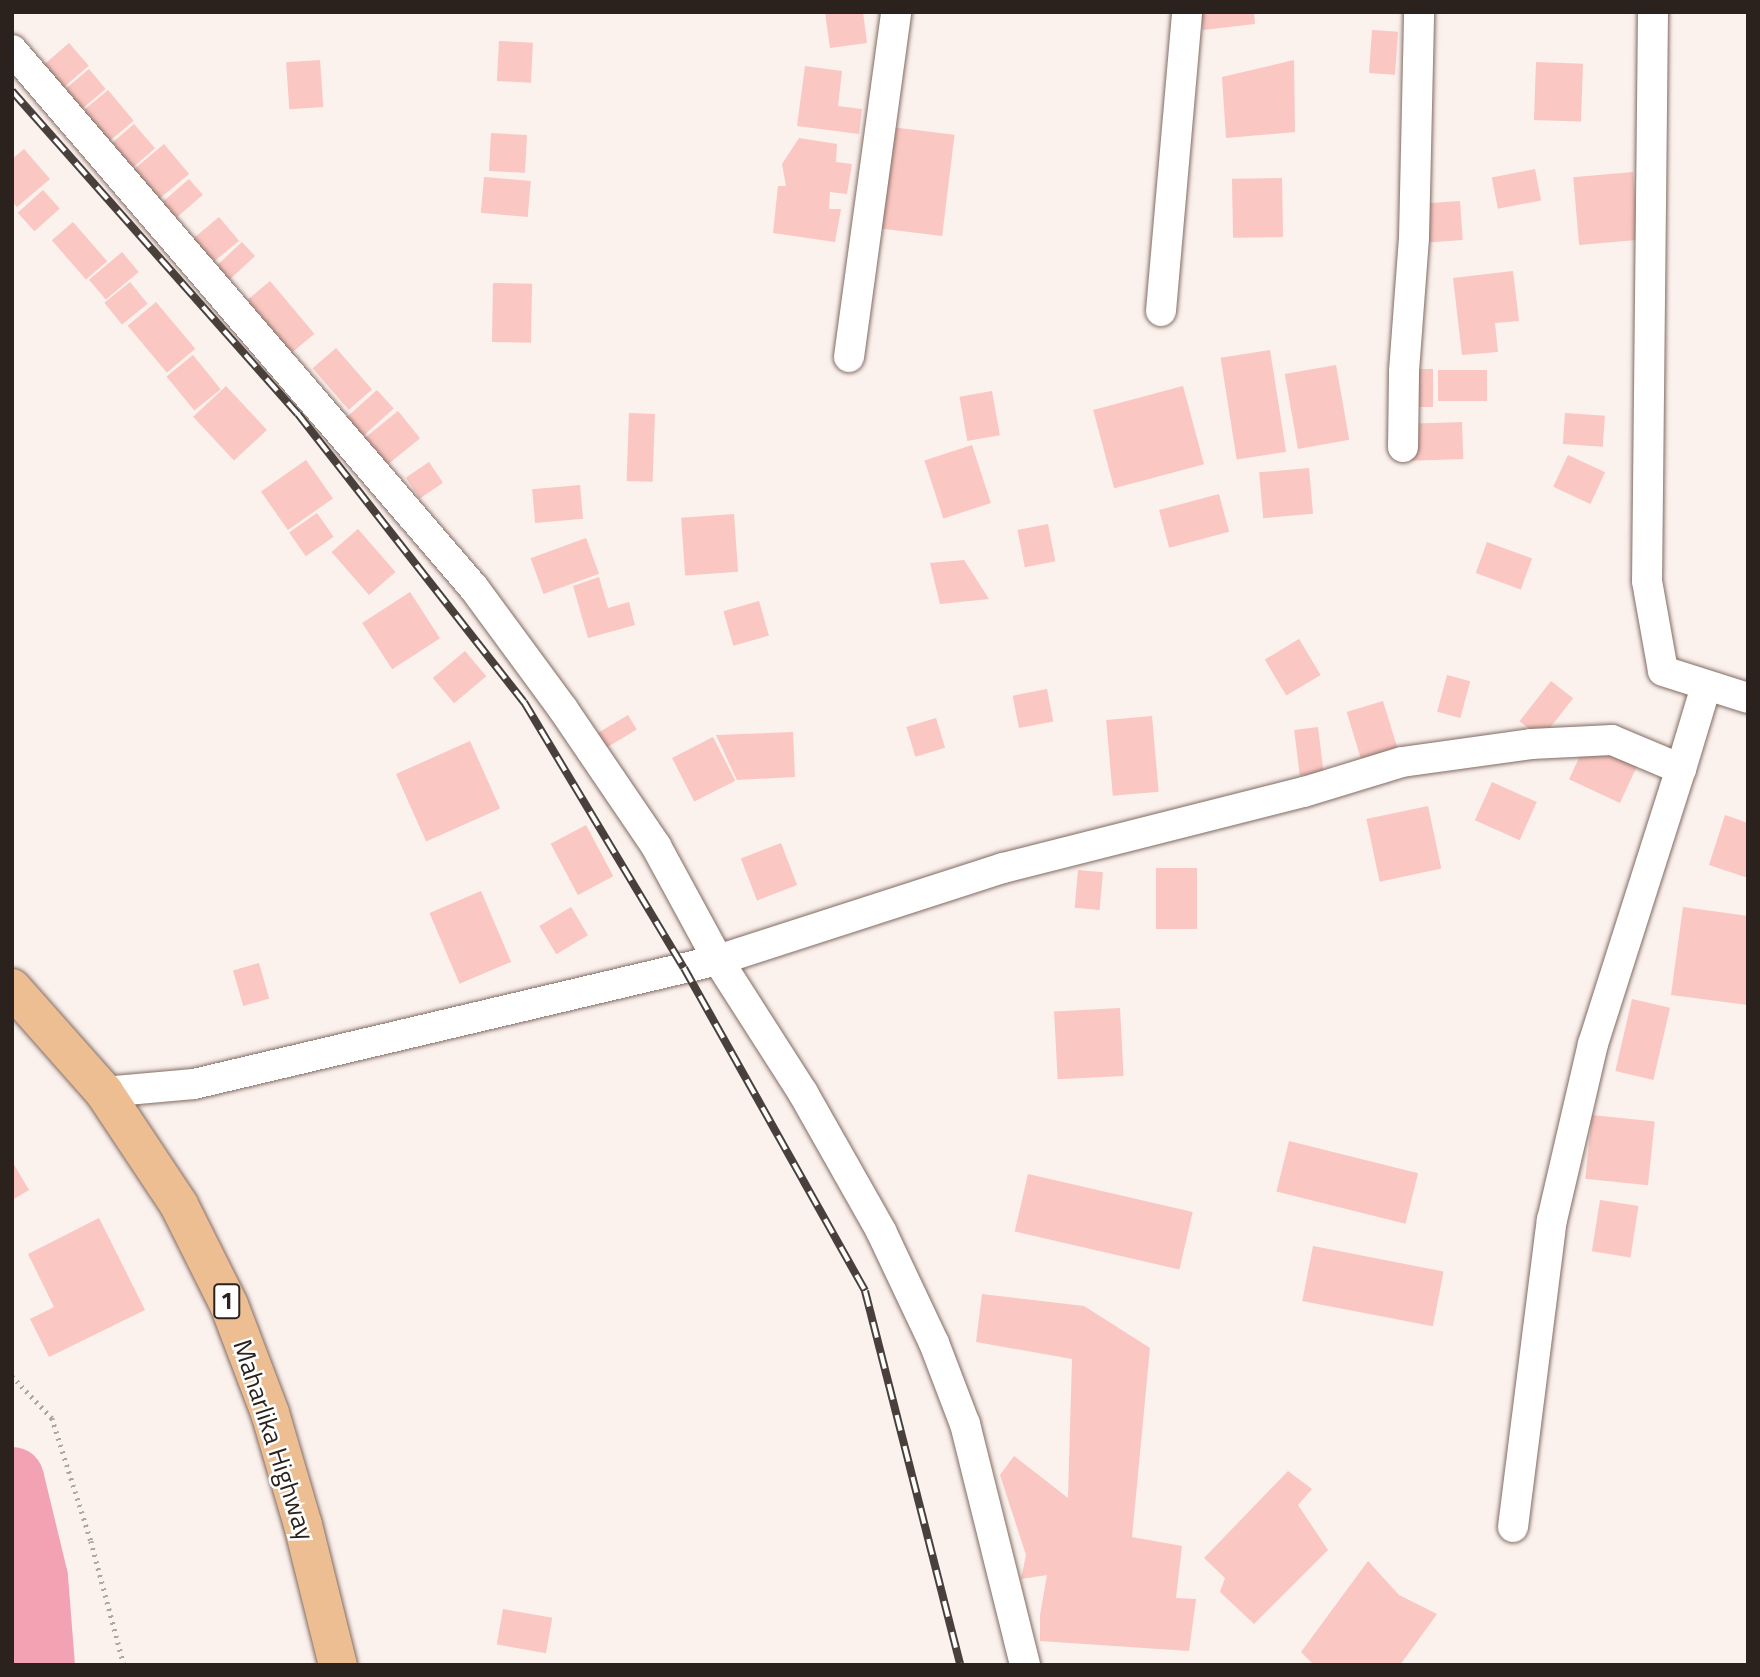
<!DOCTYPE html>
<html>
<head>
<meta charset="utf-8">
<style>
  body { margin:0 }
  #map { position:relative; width:1760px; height:1677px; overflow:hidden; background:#fbf1ed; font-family:"Titillium Web",sans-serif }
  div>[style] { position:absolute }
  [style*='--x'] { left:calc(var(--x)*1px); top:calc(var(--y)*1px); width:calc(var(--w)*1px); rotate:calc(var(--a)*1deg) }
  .river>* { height:63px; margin:-31.5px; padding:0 31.5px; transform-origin:31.5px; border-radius:31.5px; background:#f3a2b3 }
  .building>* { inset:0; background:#fac7c2; transform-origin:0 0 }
  .path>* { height:4.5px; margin-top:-2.25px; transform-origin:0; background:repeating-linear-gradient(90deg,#afa5a1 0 2px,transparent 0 7px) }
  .roads { filter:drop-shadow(0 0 2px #816b62) drop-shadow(0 0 2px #816b62) }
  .minor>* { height:30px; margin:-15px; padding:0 15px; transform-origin:15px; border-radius:15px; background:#fff }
  .trunk>* { height:38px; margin:-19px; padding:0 19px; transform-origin:19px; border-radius:19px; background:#ecbe92 }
  .rail>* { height:8px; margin-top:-4px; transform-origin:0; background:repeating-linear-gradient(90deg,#fff 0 16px,#49403c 0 32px); box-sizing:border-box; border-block:2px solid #49403c }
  span { translate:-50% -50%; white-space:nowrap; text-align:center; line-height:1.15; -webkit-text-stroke:5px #fff; paint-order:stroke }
  .shield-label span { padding:2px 5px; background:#fff; border:2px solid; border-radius:5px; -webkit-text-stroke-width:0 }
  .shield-label { font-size:24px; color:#2b221e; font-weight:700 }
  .street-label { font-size:26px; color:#2b221e }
  .frame { position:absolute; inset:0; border:14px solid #2b221e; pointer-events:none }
</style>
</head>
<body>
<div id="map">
  <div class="river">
    <div style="--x:12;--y:1478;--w:102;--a:76.4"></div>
    <div style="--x:36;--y:1577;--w:88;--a:85.5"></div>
  </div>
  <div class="building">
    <div style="clip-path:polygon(825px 12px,863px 12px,867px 43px,830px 48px)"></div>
    <div style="clip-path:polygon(1201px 12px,1254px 12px,1255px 24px,1203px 30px)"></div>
    <div style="left:1372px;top:30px;width:26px;height:43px;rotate:4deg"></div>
    <div style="left:499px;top:41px;width:34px;height:40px;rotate:3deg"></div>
    <div style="left:69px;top:43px;width:30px;height:39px;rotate:49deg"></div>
    <div style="left:320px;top:60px;width:47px;height:34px;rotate:86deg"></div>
    <div style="clip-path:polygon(1294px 60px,1295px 132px,1226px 138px,1222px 77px)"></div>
    <div style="left:1536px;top:62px;width:47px;height:58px;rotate:2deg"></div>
    <div style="clip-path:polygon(805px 66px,842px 71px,838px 106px,862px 109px,859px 134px,797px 126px)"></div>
    <div style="left:89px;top:69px;width:26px;height:37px;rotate:50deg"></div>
    <div style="left:108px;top:90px;width:40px;height:39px;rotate:50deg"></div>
    <div style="left:134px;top:124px;width:32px;height:37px;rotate:49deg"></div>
    <div style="left:891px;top:127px;width:64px;height:102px;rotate:7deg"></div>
    <div style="left:491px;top:133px;width:36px;height:38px;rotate:3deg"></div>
    <div style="clip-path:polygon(799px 138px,837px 144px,836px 162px,852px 164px,847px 194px,830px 192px,829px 209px,841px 209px,835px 242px,773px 233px,778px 186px,786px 186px,782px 164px)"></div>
    <div style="left:164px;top:144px;width:39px;height:47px;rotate:50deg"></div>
    <div style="clip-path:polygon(24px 149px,50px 179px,17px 207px,12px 202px,12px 159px)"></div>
    <div style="left:1535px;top:169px;width:32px;height:44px;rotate:79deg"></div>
    <div style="left:1633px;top:172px;width:68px;height:60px;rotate:85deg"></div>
    <div style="left:484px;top:177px;width:47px;height:36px;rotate:5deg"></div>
    <div style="left:1282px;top:178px;width:59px;height:50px;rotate:89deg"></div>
    <div style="left:189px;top:179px;width:21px;height:43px;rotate:49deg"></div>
    <div style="left:43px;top:190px;width:25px;height:34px;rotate:48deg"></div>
    <div style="left:1460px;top:201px;width:39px;height:39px;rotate:86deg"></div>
    <div style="left:219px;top:217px;width:31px;height:39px;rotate:50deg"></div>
    <div style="left:73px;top:222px;width:52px;height:28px;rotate:49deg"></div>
    <div style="left:242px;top:242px;width:19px;height:44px;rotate:47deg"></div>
    <div style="left:122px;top:252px;width:26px;height:43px;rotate:50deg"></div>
    <div style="clip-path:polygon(1513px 271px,1519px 321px,1495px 323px,1498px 352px,1462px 355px,1453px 278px)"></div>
    <div style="left:270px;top:281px;width:69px;height:36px;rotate:50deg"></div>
    <div style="left:130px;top:282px;width:28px;height:33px;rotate:51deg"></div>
    <div style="left:493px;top:283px;width:39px;height:59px;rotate:1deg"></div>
    <div style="left:156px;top:302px;width:61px;height:37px;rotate:50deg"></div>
    <div style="left:336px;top:348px;width:55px;height:31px;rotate:49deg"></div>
    <div style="left:1270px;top:350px;width:103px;height:50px;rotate:81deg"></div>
    <div style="left:193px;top:355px;width:44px;height:34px;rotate:51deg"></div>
    <div style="left:1336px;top:365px;width:76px;height:52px;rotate:80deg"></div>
    <div style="left:1410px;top:369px;width:23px;height:38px"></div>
    <div style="left:1438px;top:370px;width:49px;height:31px"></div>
    <div style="left:226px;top:386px;width:60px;height:45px;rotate:47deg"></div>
    <div style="left:1183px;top:386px;width:81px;height:93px;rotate:75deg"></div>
    <div style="left:377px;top:390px;width:25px;height:46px;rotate:48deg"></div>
    <div style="left:992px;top:391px;width:45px;height:33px;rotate:80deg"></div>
    <div style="left:398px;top:411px;width:35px;height:46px;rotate:51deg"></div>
    <div style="left:629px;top:413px;width:26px;height:68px;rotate:2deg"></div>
    <div style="left:1565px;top:413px;width:40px;height:31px;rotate:4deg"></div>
    <div style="left:1462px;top:422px;width:37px;height:52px;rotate:88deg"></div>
    <div style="left:972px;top:445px;width:61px;height:50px;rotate:72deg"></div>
    <div style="left:1568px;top:455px;width:41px;height:35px;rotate:25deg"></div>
    <div style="left:306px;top:460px;width:47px;height:55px;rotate:55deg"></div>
    <div style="left:429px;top:462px;width:25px;height:28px;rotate:56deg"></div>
    <div style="left:1309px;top:468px;width:46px;height:50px;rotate:85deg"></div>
    <div style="left:580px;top:485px;width:34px;height:48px;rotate:85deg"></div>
    <div style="left:1219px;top:494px;width:39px;height:62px;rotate:75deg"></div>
    <div style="left:317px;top:513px;width:29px;height:34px;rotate:55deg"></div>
    <div style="left:734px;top:514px;width:58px;height:53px;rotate:86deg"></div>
    <div style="left:1048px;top:524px;width:38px;height:31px;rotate:79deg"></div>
    <div style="left:358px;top:529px;width:57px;height:35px;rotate:49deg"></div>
    <div style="left:586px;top:538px;width:38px;height:59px;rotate:70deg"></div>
    <div style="left:1487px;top:542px;width:48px;height:33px;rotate:20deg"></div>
    <div style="clip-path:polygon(964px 560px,989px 599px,940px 604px,930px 563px)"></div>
    <div style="clip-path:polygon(599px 577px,608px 608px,629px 602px,635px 625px,588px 638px,573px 586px)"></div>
    <div style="left:410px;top:592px;width:55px;height:57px;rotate:57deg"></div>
    <div style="left:759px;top:601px;width:36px;height:37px;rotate:74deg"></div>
    <div style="left:1299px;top:639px;width:42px;height:40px;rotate:59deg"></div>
    <div style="left:465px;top:651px;width:33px;height:42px;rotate:50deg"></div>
    <div style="left:1447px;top:675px;width:24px;height:38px;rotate:15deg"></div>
    <div style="left:1551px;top:681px;width:28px;height:51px;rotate:38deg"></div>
    <div style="left:1047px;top:689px;width:33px;height:35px;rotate:79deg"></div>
    <div style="left:1383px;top:701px;width:55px;height:38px;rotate:73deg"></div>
    <div style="left:628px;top:715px;width:17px;height:35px;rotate:59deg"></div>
    <div style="left:1152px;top:716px;width:76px;height:46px;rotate:85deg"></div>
    <div style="left:936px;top:718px;width:31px;height:31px;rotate:73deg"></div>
    <div style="left:1318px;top:727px;width:46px;height:24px;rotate:83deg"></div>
    <div style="clip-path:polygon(793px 732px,795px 777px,737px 780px,716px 735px)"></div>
    <div style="left:713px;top:737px;width:49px;height:46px;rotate:63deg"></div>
    <div style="left:470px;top:741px;width:74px;height:81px;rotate:66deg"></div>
    <div style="left:1586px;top:743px;width:56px;height:40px;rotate:25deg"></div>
    <div style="left:1492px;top:782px;width:49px;height:42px;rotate:24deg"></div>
    <div style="left:1428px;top:806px;width:64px;height:63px;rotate:78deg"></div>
    <div style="clip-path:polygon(1725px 815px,1748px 823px,1748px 878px,1709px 865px)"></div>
    <div style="left:586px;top:825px;width:58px;height:40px;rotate:62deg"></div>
    <div style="left:781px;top:843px;width:45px;height:43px;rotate:69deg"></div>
    <div style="left:1156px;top:868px;width:41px;height:61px"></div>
    <div style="left:1078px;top:870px;width:25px;height:38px;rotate:5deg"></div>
    <div style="left:481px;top:891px;width:77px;height:56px;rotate:67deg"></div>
    <div style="left:571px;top:907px;width:33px;height:37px;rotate:59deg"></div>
    <div style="clip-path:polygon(1683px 907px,1748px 916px,1748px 1005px,1671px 995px)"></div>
    <div style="left:259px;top:963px;width:37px;height:27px;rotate:74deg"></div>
    <div style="left:1632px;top:999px;width:39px;height:74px;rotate:13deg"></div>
    <div style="left:1120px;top:1008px;width:68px;height:66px;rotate:87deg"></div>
    <div style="left:1592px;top:1115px;width:63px;height:64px;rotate:6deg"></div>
    <div style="left:1289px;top:1141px;width:133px;height:52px;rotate:14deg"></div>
    <div style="clip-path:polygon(12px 1161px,29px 1190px,12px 1200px)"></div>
    <div style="left:1028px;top:1174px;width:169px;height:59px;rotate:13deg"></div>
    <div style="left:1600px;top:1200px;width:39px;height:52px;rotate:9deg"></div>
    <div style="clip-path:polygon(99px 1218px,145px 1310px,49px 1357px,30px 1319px,54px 1307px,28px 1254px)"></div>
    <div style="left:1313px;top:1246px;width:133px;height:56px;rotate:11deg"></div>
    <div style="clip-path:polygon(982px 1294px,1084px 1306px,1150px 1348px,1132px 1537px,1182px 1546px,1176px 1598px,1196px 1599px,1189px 1651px,1040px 1641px,1040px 1615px,1047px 1575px,1021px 1579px,1026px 1555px,1000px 1475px,1014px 1456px,1068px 1498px,1072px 1359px,976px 1342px)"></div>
    <div style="clip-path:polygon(1288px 1471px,1312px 1489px,1298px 1505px,1328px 1550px,1254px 1624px,1220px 1592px,1225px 1578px,1204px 1558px)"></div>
    <div style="clip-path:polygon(1368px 1561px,1399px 1595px,1437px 1614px,1400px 1665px,1314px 1665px,1301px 1652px)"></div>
    <div style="left:503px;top:1609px;width:50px;height:36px;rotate:10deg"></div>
  </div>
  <div class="path">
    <div style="--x:12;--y:1376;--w:58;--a:46.4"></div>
    <div style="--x:52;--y:1418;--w:129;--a:72.4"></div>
    <div style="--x:91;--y:1541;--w:128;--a:75.1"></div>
  </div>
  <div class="roads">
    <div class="minor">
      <div style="--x:1653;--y:12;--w:569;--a:90.6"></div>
      <div style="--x:1647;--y:581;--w:91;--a:79.9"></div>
      <div style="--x:1663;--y:671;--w:89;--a:17.6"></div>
      <div style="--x:12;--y:50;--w:709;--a:49.35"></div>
      <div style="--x:474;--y:588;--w:150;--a:53.7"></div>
      <div style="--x:563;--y:709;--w:166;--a:55.8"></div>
      <div style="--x:656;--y:846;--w:130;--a:61.5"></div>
      <div style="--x:718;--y:960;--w:158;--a:57.4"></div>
      <div style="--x:803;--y:1093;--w:159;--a:60.5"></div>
      <div style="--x:881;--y:1231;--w:124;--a:64.7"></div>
      <div style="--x:934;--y:1343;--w:87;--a:69.1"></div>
      <div style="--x:965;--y:1424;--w:248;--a:76"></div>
      <div style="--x:1161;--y:311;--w:300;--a:-85"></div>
      <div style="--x:849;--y:357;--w:348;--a:-82.2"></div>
      <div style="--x:1403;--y:447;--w:76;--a:-89.2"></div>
      <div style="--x:1404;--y:371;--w:133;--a:-85.7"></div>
      <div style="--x:1414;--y:238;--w:226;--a:-88.7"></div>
      <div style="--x:104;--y:1092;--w:90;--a:-5.1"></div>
      <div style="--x:194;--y:1084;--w:538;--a:-13.31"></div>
      <div style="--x:718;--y:960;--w:299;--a:-17.9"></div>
      <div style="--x:1003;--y:868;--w:310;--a:-14.2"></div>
      <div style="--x:1304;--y:792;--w:102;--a:-17"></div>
      <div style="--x:1402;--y:762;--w:130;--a:-7.9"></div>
      <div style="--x:1531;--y:744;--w:81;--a:-2.8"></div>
      <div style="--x:1612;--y:740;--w:75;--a:22.8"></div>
      <div style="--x:1681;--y:769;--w:87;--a:-73.2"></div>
      <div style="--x:1513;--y:1527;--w:309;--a:-82.8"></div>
      <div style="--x:1552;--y:1220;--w:181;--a:-76.9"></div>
      <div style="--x:1593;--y:1044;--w:289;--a:-72.3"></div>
    </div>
    <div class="trunk">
      <div style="--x:12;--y:988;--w:139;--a:48.5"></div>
      <div style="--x:104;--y:1092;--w:136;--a:56.4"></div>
      <div style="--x:179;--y:1205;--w:112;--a:63.4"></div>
      <div style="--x:229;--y:1305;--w:116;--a:69.2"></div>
      <div style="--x:270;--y:1413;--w:117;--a:73.6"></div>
      <div style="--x:303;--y:1525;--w:144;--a:76"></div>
    </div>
  </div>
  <div class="rail">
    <div style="--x:12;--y:91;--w:431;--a:48.5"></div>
    <div style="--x:298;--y:414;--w:366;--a:51.9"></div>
    <div style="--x:524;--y:702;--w:310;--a:59"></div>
    <div style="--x:684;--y:968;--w:370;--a:60.7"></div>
    <div style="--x:865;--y:1291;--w:386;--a:75.7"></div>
  </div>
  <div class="shield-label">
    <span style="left:227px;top:1301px">1</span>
  </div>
  <div class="street-label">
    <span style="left:274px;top:1440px;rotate:72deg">Maharlika Highway</span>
  </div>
  <div class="frame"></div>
</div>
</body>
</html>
